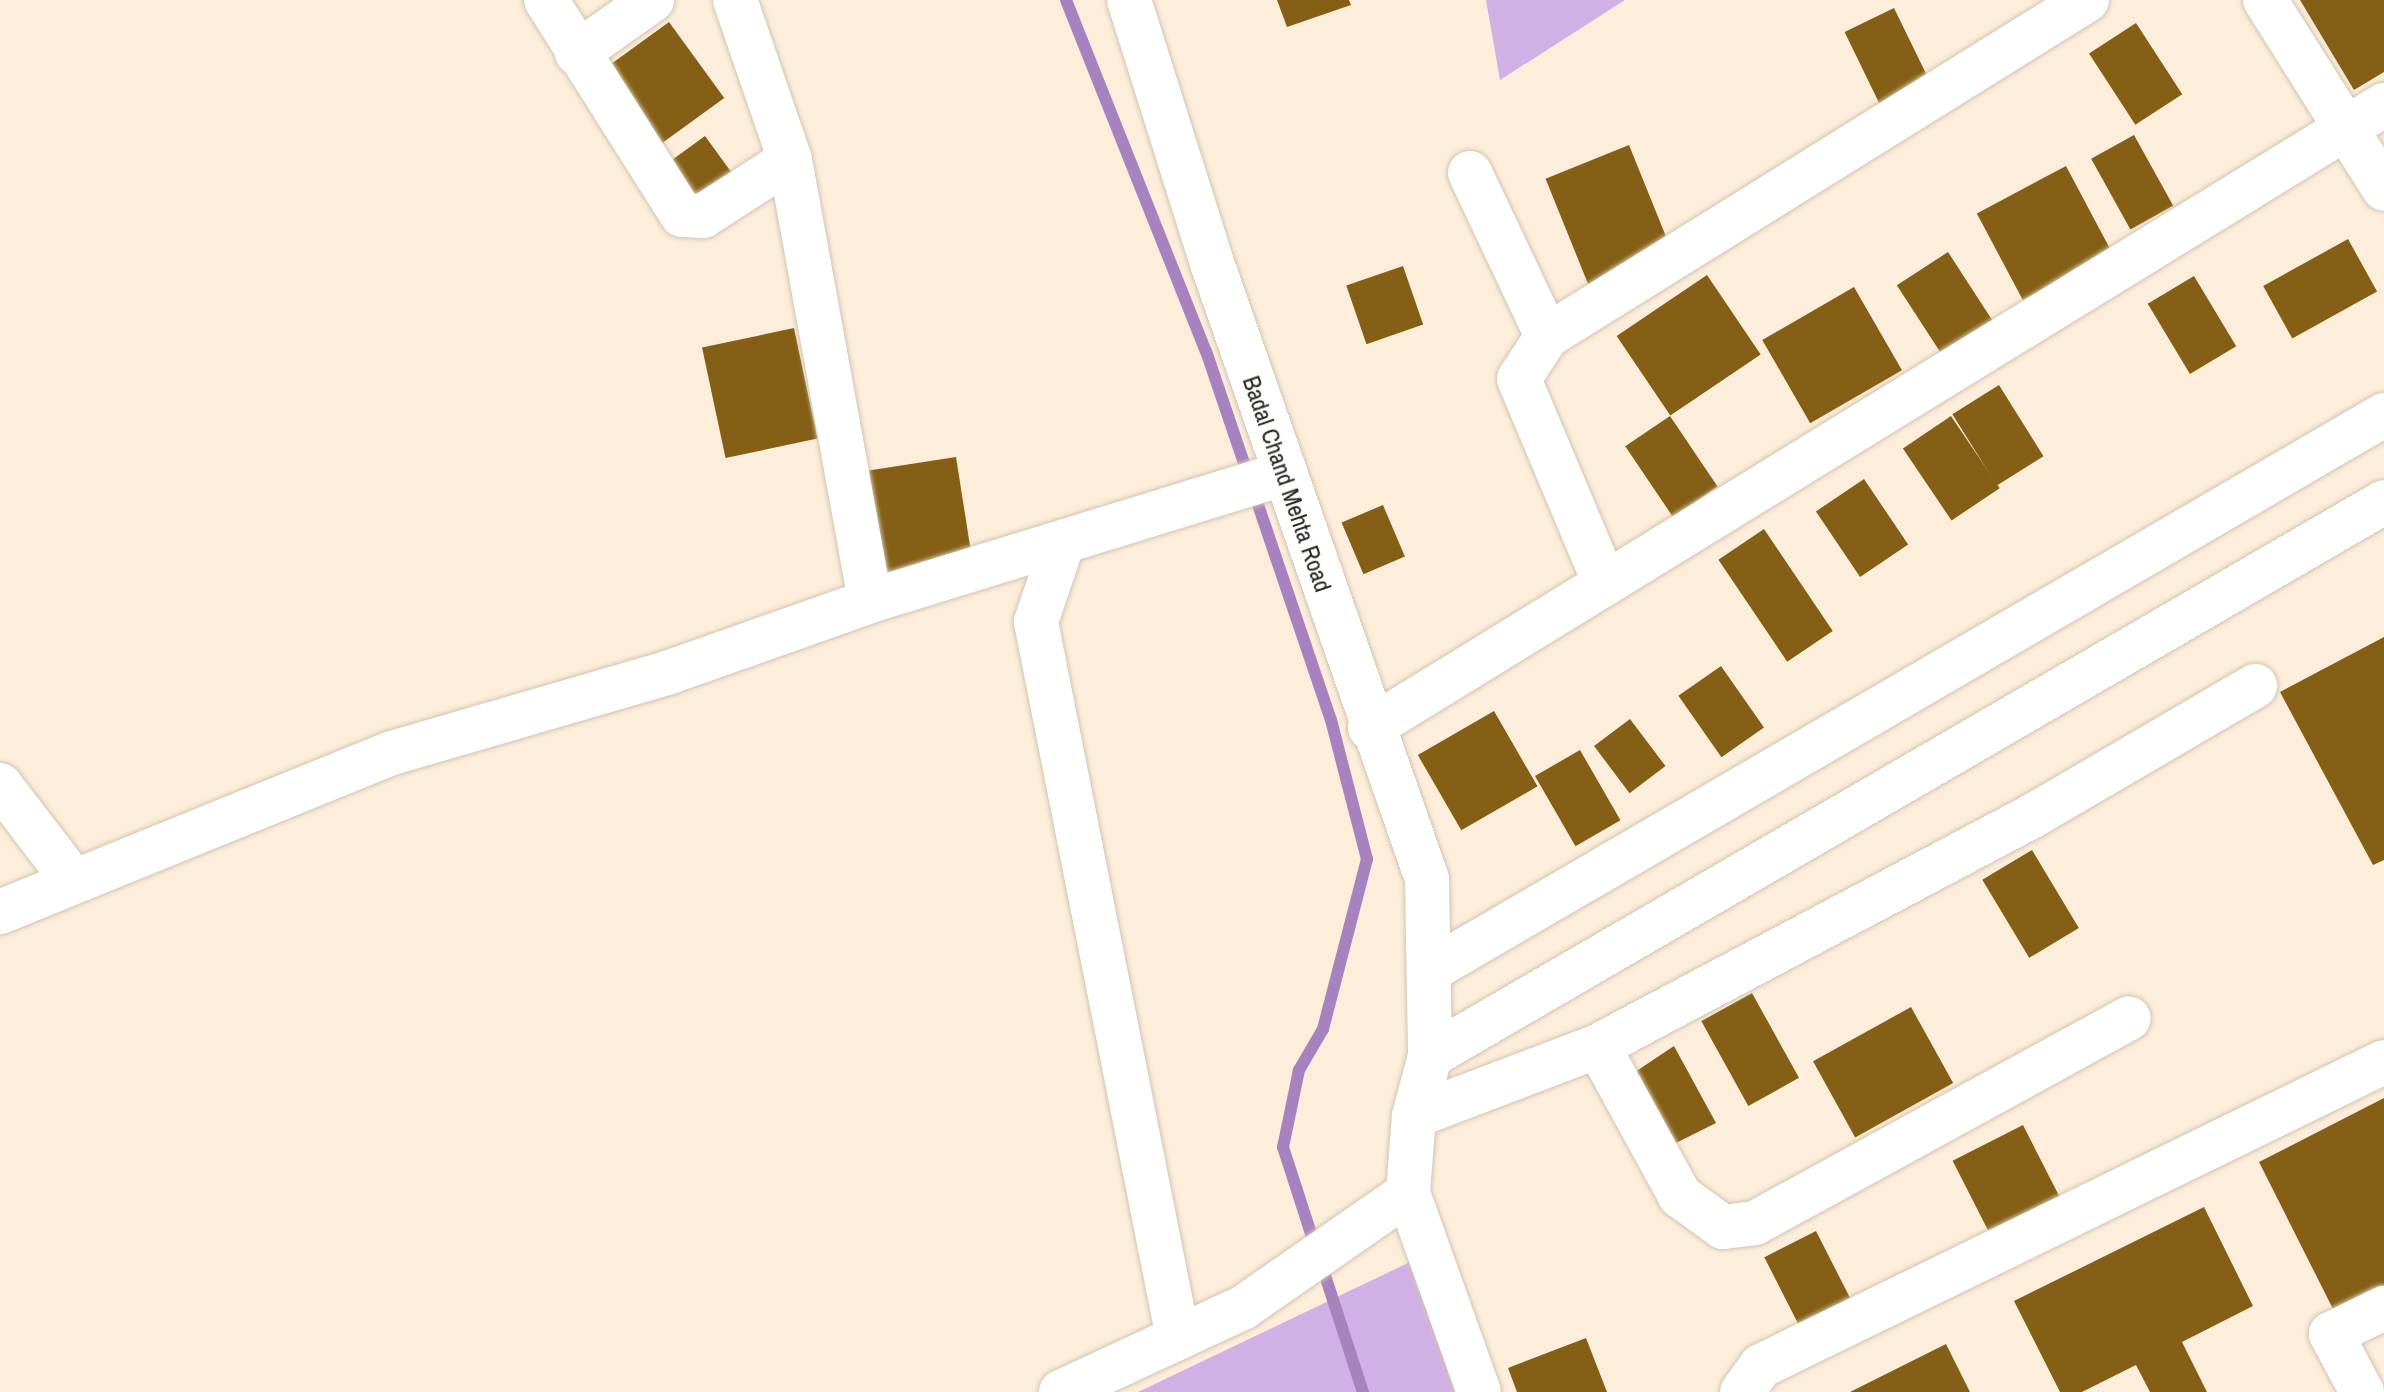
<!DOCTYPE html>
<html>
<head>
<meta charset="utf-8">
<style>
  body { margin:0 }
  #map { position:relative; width:2384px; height:1392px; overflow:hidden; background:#fceeda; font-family:"Archivo Narrow",sans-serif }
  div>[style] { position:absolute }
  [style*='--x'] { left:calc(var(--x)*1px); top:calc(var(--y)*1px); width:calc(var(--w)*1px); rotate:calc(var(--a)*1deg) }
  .green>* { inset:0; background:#d2b0e6 }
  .stream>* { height:12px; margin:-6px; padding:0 6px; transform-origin:6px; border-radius:6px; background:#a882bf }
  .building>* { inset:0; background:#845f15; transform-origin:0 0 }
  .roads { filter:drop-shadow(0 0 2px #d1c4b1) drop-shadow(0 0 2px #d1c4b1) }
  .minor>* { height:44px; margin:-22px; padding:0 22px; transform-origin:22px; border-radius:22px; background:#fff }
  span { translate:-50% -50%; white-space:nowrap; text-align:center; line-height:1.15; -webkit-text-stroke:8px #fefefe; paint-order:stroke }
  .street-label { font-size:24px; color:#29241d }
</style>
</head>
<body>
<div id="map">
  <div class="green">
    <div style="clip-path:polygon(1486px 0,1625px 0,1500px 80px)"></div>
    <div style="clip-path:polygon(1410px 1262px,1465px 1392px,1138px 1392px)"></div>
  </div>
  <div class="stream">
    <div style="--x:1066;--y:0;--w:378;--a:68.3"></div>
    <div style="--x:1206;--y:351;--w:390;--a:71.3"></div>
    <div style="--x:1331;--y:720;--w:144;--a:75.5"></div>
    <div style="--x:1367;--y:859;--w:176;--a:104.5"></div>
    <div style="--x:1323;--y:1029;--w:48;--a:120.3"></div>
    <div style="--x:1299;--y:1070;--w:79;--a:101.7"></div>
    <div style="--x:1283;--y:1147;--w:104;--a:72.1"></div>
    <div style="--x:1321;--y:1263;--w:136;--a:72"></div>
  </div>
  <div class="building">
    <div style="clip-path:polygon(1277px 0,1349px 0,1351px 5px,1287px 27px)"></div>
    <div style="clip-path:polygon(2300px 0,2384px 0,2384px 72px,2354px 90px)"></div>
    <div style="left:1894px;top:8px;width:88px;height:55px;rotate:64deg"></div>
    <div style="left:669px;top:22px;width:94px;height:86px;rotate:54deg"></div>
    <div style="left:2136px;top:23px;width:85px;height:56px;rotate:57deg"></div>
    <div style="left:2134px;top:135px;width:81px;height:49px;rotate:61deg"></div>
    <div style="left:705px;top:136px;width:47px;height:59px;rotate:54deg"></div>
    <div style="left:1629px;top:145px;width:116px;height:90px;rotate:68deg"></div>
    <div style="left:2066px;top:166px;width:98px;height:101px;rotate:62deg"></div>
    <div style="left:2348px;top:239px;width:60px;height:97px;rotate:61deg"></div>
    <div style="left:1948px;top:252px;width:87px;height:61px;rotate:57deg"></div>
    <div style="left:1403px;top:266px;width:62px;height:60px;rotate:71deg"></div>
    <div style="left:1707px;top:275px;width:96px;height:109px;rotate:56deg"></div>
    <div style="left:2194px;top:276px;width:82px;height:54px;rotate:59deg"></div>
    <div style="left:1854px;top:287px;width:96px;height:106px;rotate:60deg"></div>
    <div style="left:794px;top:328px;width:113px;height:94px;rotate:78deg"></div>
    <div style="left:1999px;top:385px;width:84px;height:55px;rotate:58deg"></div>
    <div style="left:1670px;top:416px;width:85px;height:54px;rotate:56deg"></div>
    <div style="left:1951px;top:416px;width:87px;height:58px;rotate:56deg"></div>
    <div style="clip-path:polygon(956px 457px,971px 552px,877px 584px,859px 472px)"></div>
    <div style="left:1864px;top:479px;width:79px;height:58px;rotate:56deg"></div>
    <div style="left:1383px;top:505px;width:56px;height:45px;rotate:67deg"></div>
    <div style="left:1764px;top:529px;width:123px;height:55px;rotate:56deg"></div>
    <div style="clip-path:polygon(2384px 637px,2384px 860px,2373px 865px,2280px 692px)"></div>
    <div style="left:1721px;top:666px;width:75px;height:52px;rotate:55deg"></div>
    <div style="left:1494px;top:711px;width:87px;height:88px;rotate:60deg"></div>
    <div style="left:1630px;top:719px;width:59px;height:45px;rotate:53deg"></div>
    <div style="left:1580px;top:750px;width:81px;height:52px;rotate:60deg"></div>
    <div style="left:2032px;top:850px;width:91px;height:58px;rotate:59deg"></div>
    <div style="left:1752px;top:993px;width:97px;height:58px;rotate:61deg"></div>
    <div style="left:1911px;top:1007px;width:87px;height:112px;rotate:61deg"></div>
    <div style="clip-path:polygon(1674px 1046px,1716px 1123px,1666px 1148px,1635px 1072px)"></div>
    <div style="clip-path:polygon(2384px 1098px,2384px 1285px,2334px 1311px,2259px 1162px)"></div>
    <div style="left:2023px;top:1125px;width:83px;height:79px;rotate:63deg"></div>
    <div style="clip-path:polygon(2204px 1207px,2253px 1306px,2182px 1342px,2207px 1392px,2150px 1392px,2136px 1365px,2082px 1392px,2060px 1392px,2014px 1301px)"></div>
    <div style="left:1816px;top:1231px;width:83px;height:58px;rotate:63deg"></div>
    <div style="clip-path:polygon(1586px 1338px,1607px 1392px,1517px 1392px,1508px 1368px)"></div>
    <div style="clip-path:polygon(1946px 1344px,1970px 1392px,1850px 1392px)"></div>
  </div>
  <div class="roads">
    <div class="minor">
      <div style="--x:546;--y:0;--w:254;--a:57.7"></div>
      <div style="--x:682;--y:215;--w:21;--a:3"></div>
      <div style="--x:703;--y:216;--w:103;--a:-32.8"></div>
      <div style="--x:735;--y:0;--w:169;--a:71"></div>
      <div style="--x:790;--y:160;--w:448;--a:79.7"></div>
      <div style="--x:1129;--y:0;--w:276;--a:72.5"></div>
      <div style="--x:1212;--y:263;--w:652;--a:70.76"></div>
      <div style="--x:1427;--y:879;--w:177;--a:89"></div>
      <div style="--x:1430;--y:1056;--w:62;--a:104.9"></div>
      <div style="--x:1414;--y:1116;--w:77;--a:94.5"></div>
      <div style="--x:1408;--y:1193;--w:211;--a:70.4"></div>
      <div style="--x:2265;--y:0;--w:223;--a:57.8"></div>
      <div style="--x:577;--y:53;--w:92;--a:-35.2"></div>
      <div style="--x:1470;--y:173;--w:180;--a:64.7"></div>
      <div style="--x:1547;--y:336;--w:636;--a:-31.89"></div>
      <div style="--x:1547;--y:336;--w:51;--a:123.1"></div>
      <div style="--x:1519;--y:379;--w:222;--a:67.2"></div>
      <div style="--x:1062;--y:545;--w:81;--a:108.7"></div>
      <div style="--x:1036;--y:622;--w:730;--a:78.78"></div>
      <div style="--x:1370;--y:728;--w:1190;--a:-31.57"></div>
      <div style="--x:0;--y:785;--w:120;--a:52.5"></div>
      <div style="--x:0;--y:912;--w:423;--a:-22.1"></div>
      <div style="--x:392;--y:753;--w:290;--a:-16.2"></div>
      <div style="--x:670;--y:672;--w:212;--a:-19.5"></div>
      <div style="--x:870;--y:601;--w:432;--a:-17.1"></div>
      <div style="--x:1432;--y:969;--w:1101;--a:-30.2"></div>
      <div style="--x:1598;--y:1046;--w:171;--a:61.3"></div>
      <div style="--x:1680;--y:1196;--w:53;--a:35.8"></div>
      <div style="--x:1723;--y:1227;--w:32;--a:-7"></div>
      <div style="--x:1755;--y:1223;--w:426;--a:-28.7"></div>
      <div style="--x:1430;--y:1056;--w:1103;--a:-30.14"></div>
      <div style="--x:1414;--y:1116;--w:197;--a:-20.8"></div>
      <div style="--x:1598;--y:1046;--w:496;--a:-27.9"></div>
      <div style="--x:2036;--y:814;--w:254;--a:-30.3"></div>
      <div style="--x:1061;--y:1392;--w:202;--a:-24.9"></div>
      <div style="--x:1244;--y:1307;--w:200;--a:-34.8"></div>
      <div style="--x:1742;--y:1392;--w:32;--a:-54"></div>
      <div style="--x:1761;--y:1366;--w:693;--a:-26.01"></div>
      <div style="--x:2362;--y:1392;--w:66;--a:-118.1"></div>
      <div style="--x:2331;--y:1334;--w:59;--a:-26.1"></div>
    </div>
  </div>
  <div class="street-label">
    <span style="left:1287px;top:484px;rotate:71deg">Badal Chand Mehta Road</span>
  </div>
</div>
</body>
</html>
